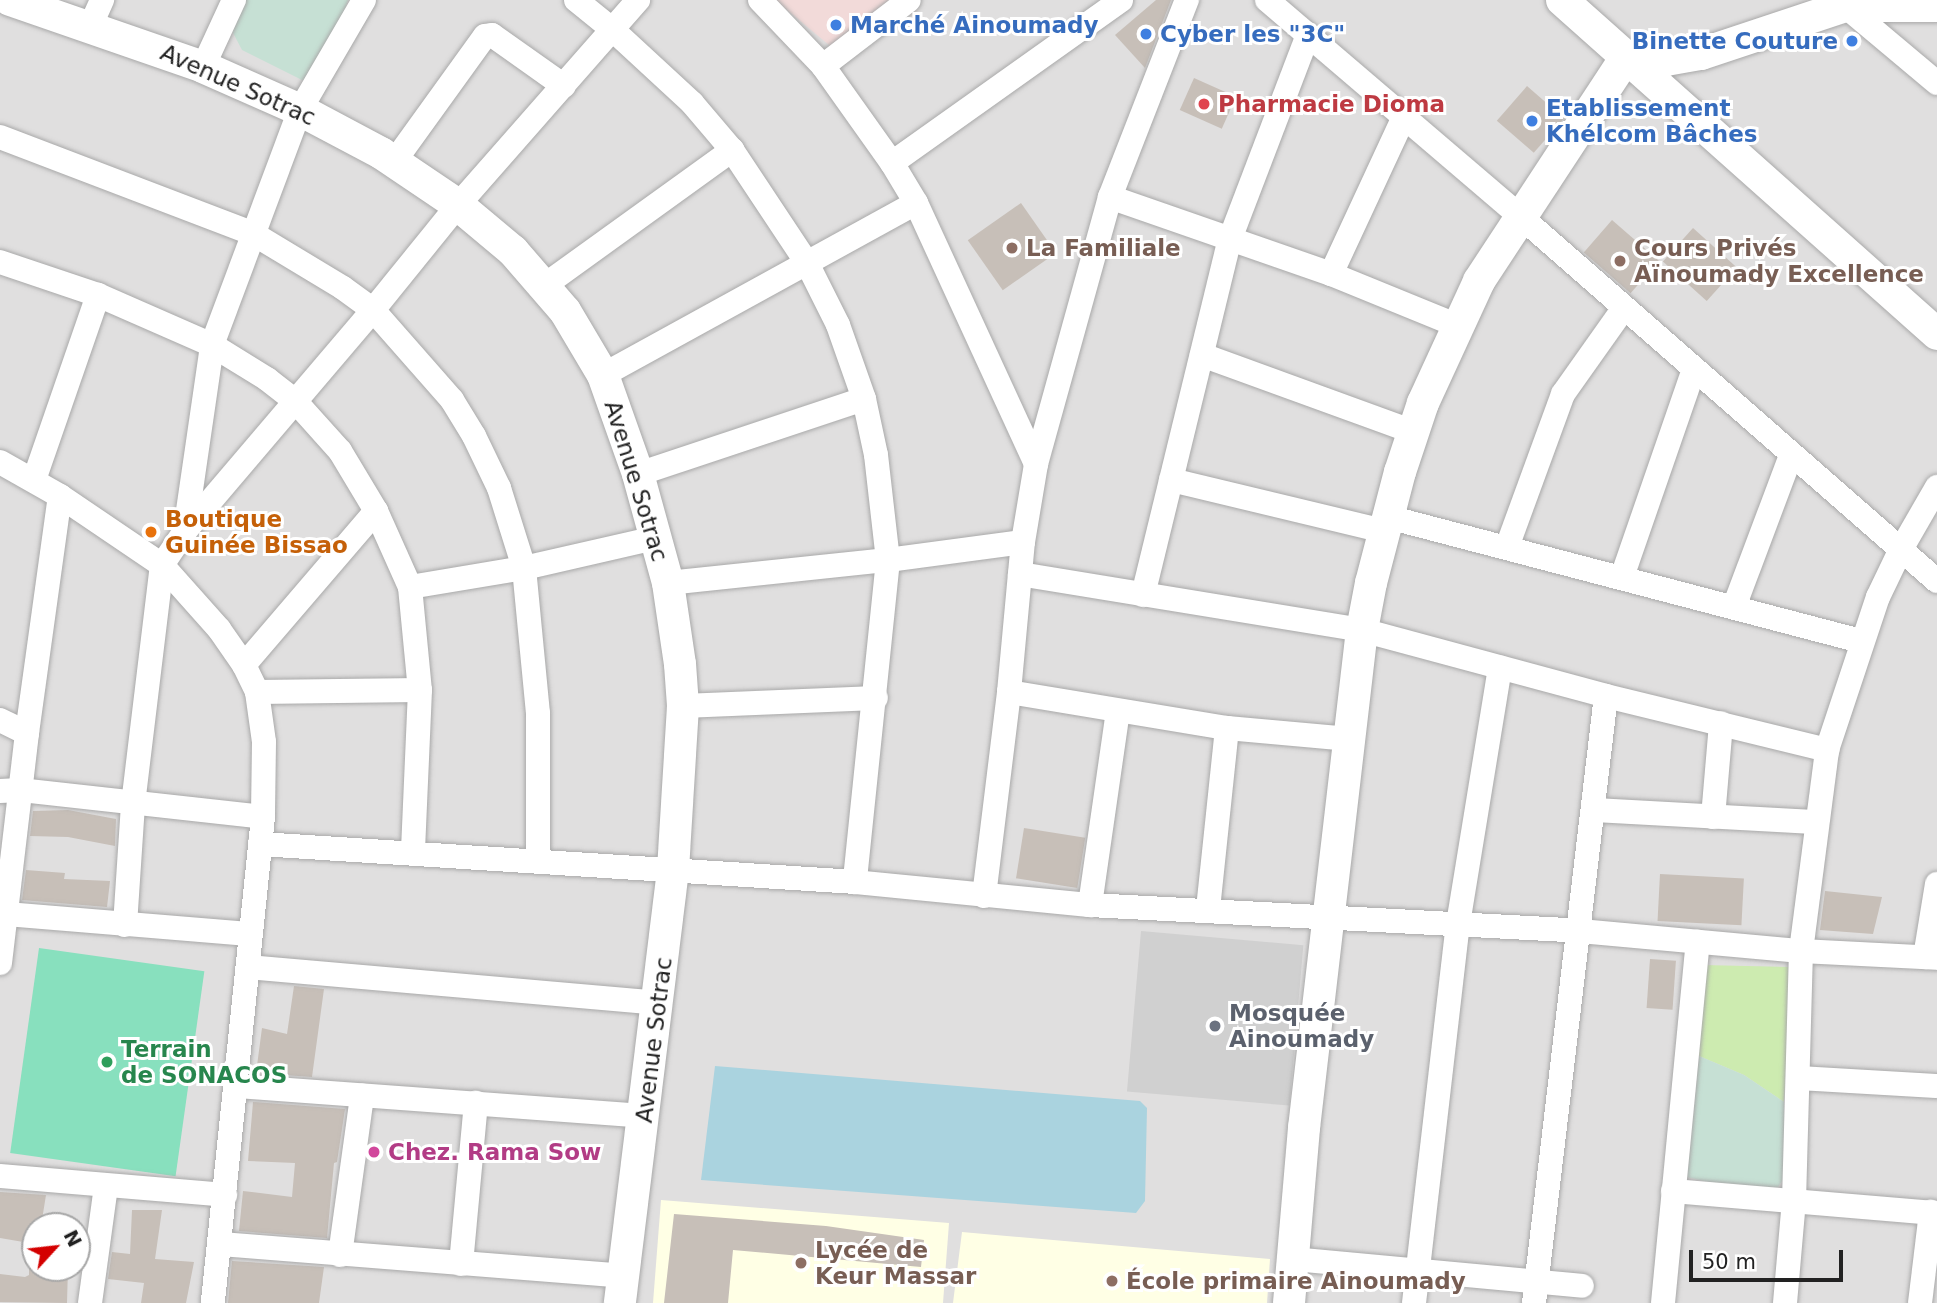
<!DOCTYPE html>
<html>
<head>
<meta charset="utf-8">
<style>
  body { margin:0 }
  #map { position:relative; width:1937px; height:1303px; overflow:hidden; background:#f2efe9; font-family:"DejaVu Sans",sans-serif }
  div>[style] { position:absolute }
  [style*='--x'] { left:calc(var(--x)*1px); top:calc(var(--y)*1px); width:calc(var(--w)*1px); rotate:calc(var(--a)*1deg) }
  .residential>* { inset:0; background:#e0dfdf }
  .commercial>* { inset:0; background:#f2dad9 }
  .education>* { inset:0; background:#ffffe5 }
  .religious>* { inset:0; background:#d0d0d0; transform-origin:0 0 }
  .grass>* { inset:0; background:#cdebb0 }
  .wetland>* { inset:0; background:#c6e0d4 }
  .pitch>* { inset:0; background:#88e0be; transform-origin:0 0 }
  .water>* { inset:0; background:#aad3df }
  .building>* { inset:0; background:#c7bfb8; transform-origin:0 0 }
  .roads { filter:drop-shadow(0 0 2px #a9a9a9) drop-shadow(0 0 2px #a9a9a9) }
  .minor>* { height:24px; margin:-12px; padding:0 12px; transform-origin:12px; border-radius:12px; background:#fff }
  .tertiary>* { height:32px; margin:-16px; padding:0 16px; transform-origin:16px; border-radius:16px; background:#fff }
  .dots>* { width:19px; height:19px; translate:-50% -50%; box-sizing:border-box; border:4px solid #fff; border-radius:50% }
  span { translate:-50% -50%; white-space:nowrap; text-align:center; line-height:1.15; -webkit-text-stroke:6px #fff; paint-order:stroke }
  .shop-label { font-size:23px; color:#366cbe; font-weight:700 }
  .left { translate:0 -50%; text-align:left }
  .right { translate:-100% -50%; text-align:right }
  .street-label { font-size:23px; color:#222 }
  .health-label { font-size:23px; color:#be3a42; font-weight:700 }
  .education-label { font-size:23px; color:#785e54; font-weight:700 }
  .food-label { font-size:23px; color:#c56008; font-weight:700 }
  .worship-label { font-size:23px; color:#5b616d; font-weight:700 }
  .leisure-label { font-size:23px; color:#27864d; font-weight:700 }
  .hotel-label { font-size:23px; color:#b23c85; font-weight:700 }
  .north { position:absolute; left:21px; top:1212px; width:70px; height:70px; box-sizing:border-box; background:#fff; border:2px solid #a7a7a7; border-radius:50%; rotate:63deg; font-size:19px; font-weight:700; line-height:28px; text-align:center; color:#222 }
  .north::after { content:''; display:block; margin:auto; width:24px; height:32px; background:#d40000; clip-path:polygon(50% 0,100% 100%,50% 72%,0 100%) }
  .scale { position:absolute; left:1689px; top:1250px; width:154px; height:32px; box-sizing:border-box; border:4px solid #222; border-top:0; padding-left:9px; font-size:21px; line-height:24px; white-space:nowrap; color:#222; -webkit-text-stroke:5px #fff; paint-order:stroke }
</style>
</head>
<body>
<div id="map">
  <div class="residential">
    <div style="clip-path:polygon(evenodd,0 0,1937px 0,1937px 1303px,0 1303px,0 0,35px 1226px,77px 1226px,77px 1268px,35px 1268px,35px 1226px)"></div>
  </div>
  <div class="commercial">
    <div style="clip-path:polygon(775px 0,898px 0,835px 50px)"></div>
  </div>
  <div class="education">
    <div style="clip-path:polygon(661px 1200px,949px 1223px,943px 1303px,653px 1303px)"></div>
    <div style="clip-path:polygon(962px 1232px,1270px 1259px,1267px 1303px,953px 1303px)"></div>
  </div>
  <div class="religious">
    <div style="left:1141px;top:931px;width:163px;height:161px;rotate:5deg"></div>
  </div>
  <div class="grass">
    <div style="clip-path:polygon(1702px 965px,1792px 967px,1784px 1102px,1744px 1075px,1699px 1056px)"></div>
  </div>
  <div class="wetland">
    <div style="clip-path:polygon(238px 0,348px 0,318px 88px,242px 50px,231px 29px)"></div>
    <div style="clip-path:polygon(1699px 1056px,1744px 1075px,1784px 1102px,1787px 1174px,1778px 1187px,1737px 1189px,1687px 1177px)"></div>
  </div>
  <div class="pitch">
    <div style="left:39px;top:948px;width:167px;height:207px;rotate:8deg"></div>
  </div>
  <div class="water">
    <div style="clip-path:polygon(715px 1066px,1140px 1101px,1147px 1108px,1145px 1201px,1136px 1213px,701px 1180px)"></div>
  </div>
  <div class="building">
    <div style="clip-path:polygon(1156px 0,1171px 0,1145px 68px,1115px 35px)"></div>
    <div style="left:1194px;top:78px;width:46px;height:35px;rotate:24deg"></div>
    <div style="left:1527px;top:86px;width:49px;height:46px;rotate:41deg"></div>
    <div style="left:1021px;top:203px;width:61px;height:65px;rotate:55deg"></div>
    <div style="left:1612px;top:220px;width:62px;height:43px;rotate:41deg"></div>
    <div style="left:1693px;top:228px;width:59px;height:45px;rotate:42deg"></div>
    <div style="clip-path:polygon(68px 810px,116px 819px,115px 846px,68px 837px,30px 836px,33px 811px)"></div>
    <div style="left:1024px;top:828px;width:62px;height:51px;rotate:9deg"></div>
    <div style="clip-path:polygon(26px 870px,65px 873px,64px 879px,110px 881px,107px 907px,22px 900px)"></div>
    <div style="left:1660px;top:874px;width:84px;height:47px;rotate:3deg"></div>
    <div style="clip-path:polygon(1825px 891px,1882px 897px,1873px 934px,1820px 930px)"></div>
    <div style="left:1650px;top:959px;width:26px;height:49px;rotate:4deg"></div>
    <div style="clip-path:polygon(294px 986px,324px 989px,312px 1077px,256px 1073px,262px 1028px,287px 1034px)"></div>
    <div style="clip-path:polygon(253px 1102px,345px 1109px,337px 1162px,334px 1163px,327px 1238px,239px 1231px,243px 1191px,292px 1197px,295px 1163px,248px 1161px)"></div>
    <div style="clip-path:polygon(0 1192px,46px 1195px,41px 1226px,35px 1226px,35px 1244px,0 1238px)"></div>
    <div style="clip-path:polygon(132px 1210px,162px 1210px,155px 1259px,194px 1262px,186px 1303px,141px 1303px,144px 1283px,108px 1279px,112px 1252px,130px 1254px)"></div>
    <div style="clip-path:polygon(674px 1214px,826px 1226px,924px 1240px,921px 1267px,733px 1250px,728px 1303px,664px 1303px)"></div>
    <div style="clip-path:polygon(232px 1261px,324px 1267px,319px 1303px,228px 1303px)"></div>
    <div style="clip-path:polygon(29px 1268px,68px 1268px,67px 1303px,0 1302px,0 1274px,25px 1277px,29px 1275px)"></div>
  </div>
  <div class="roads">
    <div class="minor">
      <div style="--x:576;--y:0;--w:48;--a:39"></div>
      <div style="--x:613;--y:30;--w:108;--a:42.7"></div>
      <div style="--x:692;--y:103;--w:62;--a:49.6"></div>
      <div style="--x:732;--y:150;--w:136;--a:56.4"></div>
      <div style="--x:807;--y:263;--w:69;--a:63.4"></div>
      <div style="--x:838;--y:325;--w:78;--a:70.6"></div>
      <div style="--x:864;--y:399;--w:57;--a:77.9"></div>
      <div style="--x:876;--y:455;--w:106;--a:83.5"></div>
      <div style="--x:888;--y:560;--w:324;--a:95.9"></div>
      <div style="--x:760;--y:0;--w:91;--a:46.3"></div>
      <div style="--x:823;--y:66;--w:119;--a:54.6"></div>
      <div style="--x:892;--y:163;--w:47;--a:59"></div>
      <div style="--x:916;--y:203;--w:287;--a:65.3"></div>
      <div style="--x:1267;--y:0;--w:333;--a:40.5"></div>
      <div style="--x:1520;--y:216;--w:554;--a:41.2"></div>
      <div style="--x:1838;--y:0;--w:129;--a:40"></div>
      <div style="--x:90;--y:27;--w:30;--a:-66"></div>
      <div style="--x:823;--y:66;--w:108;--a:-37.5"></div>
      <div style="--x:203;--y:67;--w:74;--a:-65.2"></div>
      <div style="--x:0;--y:137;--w:270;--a:20.9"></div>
      <div style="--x:252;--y:233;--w:106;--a:31.1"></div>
      <div style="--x:343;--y:288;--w:37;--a:36"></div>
      <div style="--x:373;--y:310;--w:120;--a:48.7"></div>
      <div style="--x:452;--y:400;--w:42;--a:58.6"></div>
      <div style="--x:474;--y:436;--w:58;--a:64.3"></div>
      <div style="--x:499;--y:488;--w:84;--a:72.6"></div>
      <div style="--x:524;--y:568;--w:146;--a:84.5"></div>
      <div style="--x:538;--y:713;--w:147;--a:90"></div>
      <div style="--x:394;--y:162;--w:155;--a:-54.2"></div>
      <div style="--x:485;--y:36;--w:7;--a:-8"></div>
      <div style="--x:492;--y:35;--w:88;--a:35.3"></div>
      <div style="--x:892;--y:163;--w:281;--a:-35.4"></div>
      <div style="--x:1110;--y:197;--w:234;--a:19.2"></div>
      <div style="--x:1331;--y:274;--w:135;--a:22.2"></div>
      <div style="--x:0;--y:262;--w:103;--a:18.6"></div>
      <div style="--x:98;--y:295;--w:124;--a:23.7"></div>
      <div style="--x:212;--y:345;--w:65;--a:31.7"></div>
      <div style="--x:267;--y:379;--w:37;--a:38"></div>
      <div style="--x:296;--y:402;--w:66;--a:48.1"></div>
      <div style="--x:340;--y:451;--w:70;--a:59"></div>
      <div style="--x:376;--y:511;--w:83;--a:65.9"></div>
      <div style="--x:410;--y:587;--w:103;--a:84.5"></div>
      <div style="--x:420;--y:690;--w:162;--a:92.5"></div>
      <div style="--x:1331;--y:274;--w:173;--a:-65.1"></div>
      <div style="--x:545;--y:285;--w:231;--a:-35.8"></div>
      <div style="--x:1202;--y:355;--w:225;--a:20"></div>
      <div style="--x:603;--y:375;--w:357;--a:-28.8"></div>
      <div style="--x:0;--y:462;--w:69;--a:29.5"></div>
      <div style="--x:60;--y:496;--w:123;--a:34.1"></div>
      <div style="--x:162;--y:565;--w:86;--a:48.3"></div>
      <div style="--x:219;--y:629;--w:44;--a:55.2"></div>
      <div style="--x:244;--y:665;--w:30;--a:64"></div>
      <div style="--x:257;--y:692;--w:50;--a:82"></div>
      <div style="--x:264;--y:742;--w:75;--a:90.8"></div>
      <div style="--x:263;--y:817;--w:489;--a:95.9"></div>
      <div style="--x:638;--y:474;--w:238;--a:-18.4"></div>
      <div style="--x:34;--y:480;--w:196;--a:-70.9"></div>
      <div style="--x:1171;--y:480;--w:219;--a:13.5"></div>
      <div style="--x:1388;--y:517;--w:490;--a:14.7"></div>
      <div style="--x:185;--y:531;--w:188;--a:-81.7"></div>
      <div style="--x:212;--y:345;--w:251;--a:-69.5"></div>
      <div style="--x:300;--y:110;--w:127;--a:-59.8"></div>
      <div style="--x:1507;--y:547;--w:163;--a:-69.9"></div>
      <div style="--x:1563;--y:394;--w:105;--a:-54.7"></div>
      <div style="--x:1020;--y:574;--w:347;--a:9.3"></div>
      <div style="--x:1362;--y:630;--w:253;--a:15.1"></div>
      <div style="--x:1606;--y:696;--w:228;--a:13.7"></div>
      <div style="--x:1622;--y:577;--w:220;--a:-70.9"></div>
      <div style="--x:668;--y:583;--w:221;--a:-6"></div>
      <div style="--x:888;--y:560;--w:136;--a:-7.6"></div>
      <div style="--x:410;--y:587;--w:116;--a:-9.5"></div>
      <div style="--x:524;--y:568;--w:134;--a:-12.9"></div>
      <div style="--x:1143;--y:595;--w:366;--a:-76.3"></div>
      <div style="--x:1230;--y:239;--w:218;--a:-69.1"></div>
      <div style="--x:1734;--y:607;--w:162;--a:-69.4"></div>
      <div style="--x:244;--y:665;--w:203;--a:-49.4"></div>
      <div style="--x:257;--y:692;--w:163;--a:-0.7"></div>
      <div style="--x:1009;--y:692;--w:221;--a:9.4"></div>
      <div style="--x:1227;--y:728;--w:123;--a:5.1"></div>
      <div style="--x:683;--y:706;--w:193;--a:-2.4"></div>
      <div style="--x:0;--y:720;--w:30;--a:26"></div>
      <div style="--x:0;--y:791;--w:20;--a:-3"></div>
      <div style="--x:20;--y:790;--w:244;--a:6.3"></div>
      <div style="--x:1593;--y:810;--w:223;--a:3.1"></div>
      <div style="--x:1713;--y:817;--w:94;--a:-85.1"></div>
      <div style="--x:260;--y:844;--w:596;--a:3.65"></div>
      <div style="--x:855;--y:882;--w:236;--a:5.6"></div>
      <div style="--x:1090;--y:905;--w:491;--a:3"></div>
      <div style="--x:1580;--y:931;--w:222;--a:5.2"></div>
      <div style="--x:1801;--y:951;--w:136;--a:2.9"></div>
      <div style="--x:984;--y:896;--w:206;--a:-83"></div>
      <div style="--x:1009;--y:692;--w:151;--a:-84.7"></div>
      <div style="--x:1023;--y:542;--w:79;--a:-80.5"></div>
      <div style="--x:1036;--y:464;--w:277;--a:-74.5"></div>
      <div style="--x:1110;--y:197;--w:212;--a:-68.7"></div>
      <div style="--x:1090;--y:905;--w:196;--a:-81.8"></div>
      <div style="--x:1208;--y:909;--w:182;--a:-84"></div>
      <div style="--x:6;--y:914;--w:244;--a:4.7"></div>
      <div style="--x:125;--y:925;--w:121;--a:-86.2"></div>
      <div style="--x:133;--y:804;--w:241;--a:-83.1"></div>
      <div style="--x:162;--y:565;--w:41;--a:-55.9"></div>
      <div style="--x:185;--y:531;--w:290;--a:-49.6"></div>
      <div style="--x:373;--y:310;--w:135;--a:-51"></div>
      <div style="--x:458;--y:205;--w:273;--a:-48.7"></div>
      <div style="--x:1925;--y:957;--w:74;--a:-80.7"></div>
      <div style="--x:0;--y:963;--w:232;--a:-83.3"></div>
      <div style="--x:27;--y:733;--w:239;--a:-82.1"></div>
      <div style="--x:248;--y:967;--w:413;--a:5"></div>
      <div style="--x:1798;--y:1078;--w:139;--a:3.3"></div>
      <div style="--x:236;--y:1086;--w:410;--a:4.2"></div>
      <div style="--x:0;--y:1176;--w:226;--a:4.8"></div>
      <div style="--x:1673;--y:1191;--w:265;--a:4.8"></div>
      <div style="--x:220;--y:1244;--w:405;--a:4.5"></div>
      <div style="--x:340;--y:1255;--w:161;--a:-82.1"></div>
      <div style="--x:1293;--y:1259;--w:290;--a:5.3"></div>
      <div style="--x:461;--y:1264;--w:162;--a:-84.7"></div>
      <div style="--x:90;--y:1303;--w:118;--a:-82.2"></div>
      <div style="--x:1414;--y:1303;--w:382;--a:-83.4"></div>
      <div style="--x:1458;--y:924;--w:260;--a:-80.7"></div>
      <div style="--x:1534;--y:1303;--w:611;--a:-83.24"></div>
      <div style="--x:1663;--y:1303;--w:363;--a:-84.5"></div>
      <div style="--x:1785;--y:1303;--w:102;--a:-85"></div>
      <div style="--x:1794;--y:1201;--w:250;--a:-88.4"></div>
      <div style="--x:1801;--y:951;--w:203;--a:-82.6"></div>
      <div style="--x:1827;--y:750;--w:161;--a:-71.6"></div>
      <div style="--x:1878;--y:597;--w:51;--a:-64.4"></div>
      <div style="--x:1900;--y:551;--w:74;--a:-60"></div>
      <div style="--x:1920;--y:1303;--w:92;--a:-83.1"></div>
    </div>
    <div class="tertiary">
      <div style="--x:10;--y:0;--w:204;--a:19.1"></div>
      <div style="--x:203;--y:67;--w:106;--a:23.9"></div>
      <div style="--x:300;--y:110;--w:92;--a:28"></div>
      <div style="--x:381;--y:153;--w:93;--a:34"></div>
      <div style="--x:458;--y:205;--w:72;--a:39.9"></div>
      <div style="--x:513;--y:251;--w:79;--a:49.1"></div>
      <div style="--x:565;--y:311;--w:74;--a:59.3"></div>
      <div style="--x:603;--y:375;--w:105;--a:70.5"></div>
      <div style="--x:638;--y:474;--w:113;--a:74.6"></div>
      <div style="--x:668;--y:583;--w:82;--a:81.6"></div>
      <div style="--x:680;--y:664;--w:42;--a:85.9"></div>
      <div style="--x:683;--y:706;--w:164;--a:93.5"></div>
      <div style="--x:673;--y:870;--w:436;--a:97"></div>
      <div style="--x:1562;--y:0;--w:502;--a:41.69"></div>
      <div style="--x:1626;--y:57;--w:40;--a:4.3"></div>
      <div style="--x:1666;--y:60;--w:36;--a:-10"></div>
      <div style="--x:1701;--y:54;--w:152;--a:-18.4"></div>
      <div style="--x:1845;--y:6;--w:92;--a:0"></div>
      <div style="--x:1289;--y:1303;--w:176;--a:-85.1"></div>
      <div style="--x:1304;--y:1128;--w:501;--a:-83.36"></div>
      <div style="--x:1362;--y:630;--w:48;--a:-79.2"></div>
      <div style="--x:1371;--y:583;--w:115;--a:-75.4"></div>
      <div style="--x:1400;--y:472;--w:73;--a:-71.6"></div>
      <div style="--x:1423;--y:403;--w:134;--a:-65.3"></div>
      <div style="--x:1479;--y:281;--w:268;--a:-56.7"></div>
    </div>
  </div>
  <div class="dots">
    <div style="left:836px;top:25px;background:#3f7fe0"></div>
    <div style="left:1146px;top:34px;background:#3f7fe0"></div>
    <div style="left:1852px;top:41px;background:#3f7fe0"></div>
    <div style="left:1204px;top:104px;background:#e0444e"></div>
    <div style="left:1532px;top:121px;background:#3f7fe0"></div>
    <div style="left:1012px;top:248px;background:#8d6e63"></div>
    <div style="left:1620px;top:261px;background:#8d6e63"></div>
    <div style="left:151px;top:532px;background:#e8710a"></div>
    <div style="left:1215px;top:1026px;background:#6b7280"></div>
    <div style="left:107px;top:1062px;background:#2e9e5b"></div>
    <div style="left:374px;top:1152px;background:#d1479c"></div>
    <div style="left:801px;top:1263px;background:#8d6e63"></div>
    <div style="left:1112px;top:1281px;background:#8d6e63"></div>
  </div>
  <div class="shop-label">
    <span class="left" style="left:850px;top:25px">Marché Ainoumady</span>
    <span class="left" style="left:1160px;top:34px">Cyber les "3C"</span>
    <span class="right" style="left:1838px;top:41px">Binette Couture</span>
    <span class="left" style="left:1546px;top:121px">Etablissement<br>Khélcom Bâches</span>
  </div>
  <div class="street-label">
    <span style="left:238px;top:85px;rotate:24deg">Avenue Sotrac</span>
    <span style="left:636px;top:481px;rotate:73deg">Avenue Sotrac</span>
    <span style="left:654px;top:1040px;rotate:-83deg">Avenue Sotrac</span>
  </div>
  <div class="health-label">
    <span class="left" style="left:1218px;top:104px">Pharmacie Dioma</span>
  </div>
  <div class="education-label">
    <span class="left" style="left:1026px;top:248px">La Familiale</span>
    <span class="left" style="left:1634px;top:261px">Cours Privés<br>Aïnoumady Excellence</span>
    <span class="left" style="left:815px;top:1263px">Lycée de<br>Keur Massar</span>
    <span class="left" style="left:1126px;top:1281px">École primaire Ainoumady</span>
  </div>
  <div class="food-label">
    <span class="left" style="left:165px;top:532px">Boutique<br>Guinée Bissao</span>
  </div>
  <div class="worship-label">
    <span class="left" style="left:1229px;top:1026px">Mosquée<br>Ainoumady</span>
  </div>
  <div class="leisure-label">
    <span class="left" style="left:121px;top:1062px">Terrain<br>de SONACOS</span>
  </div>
  <div class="hotel-label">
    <span class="left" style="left:388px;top:1152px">Chez. Rama Sow</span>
  </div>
  <div class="north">N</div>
  <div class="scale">50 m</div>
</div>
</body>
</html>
